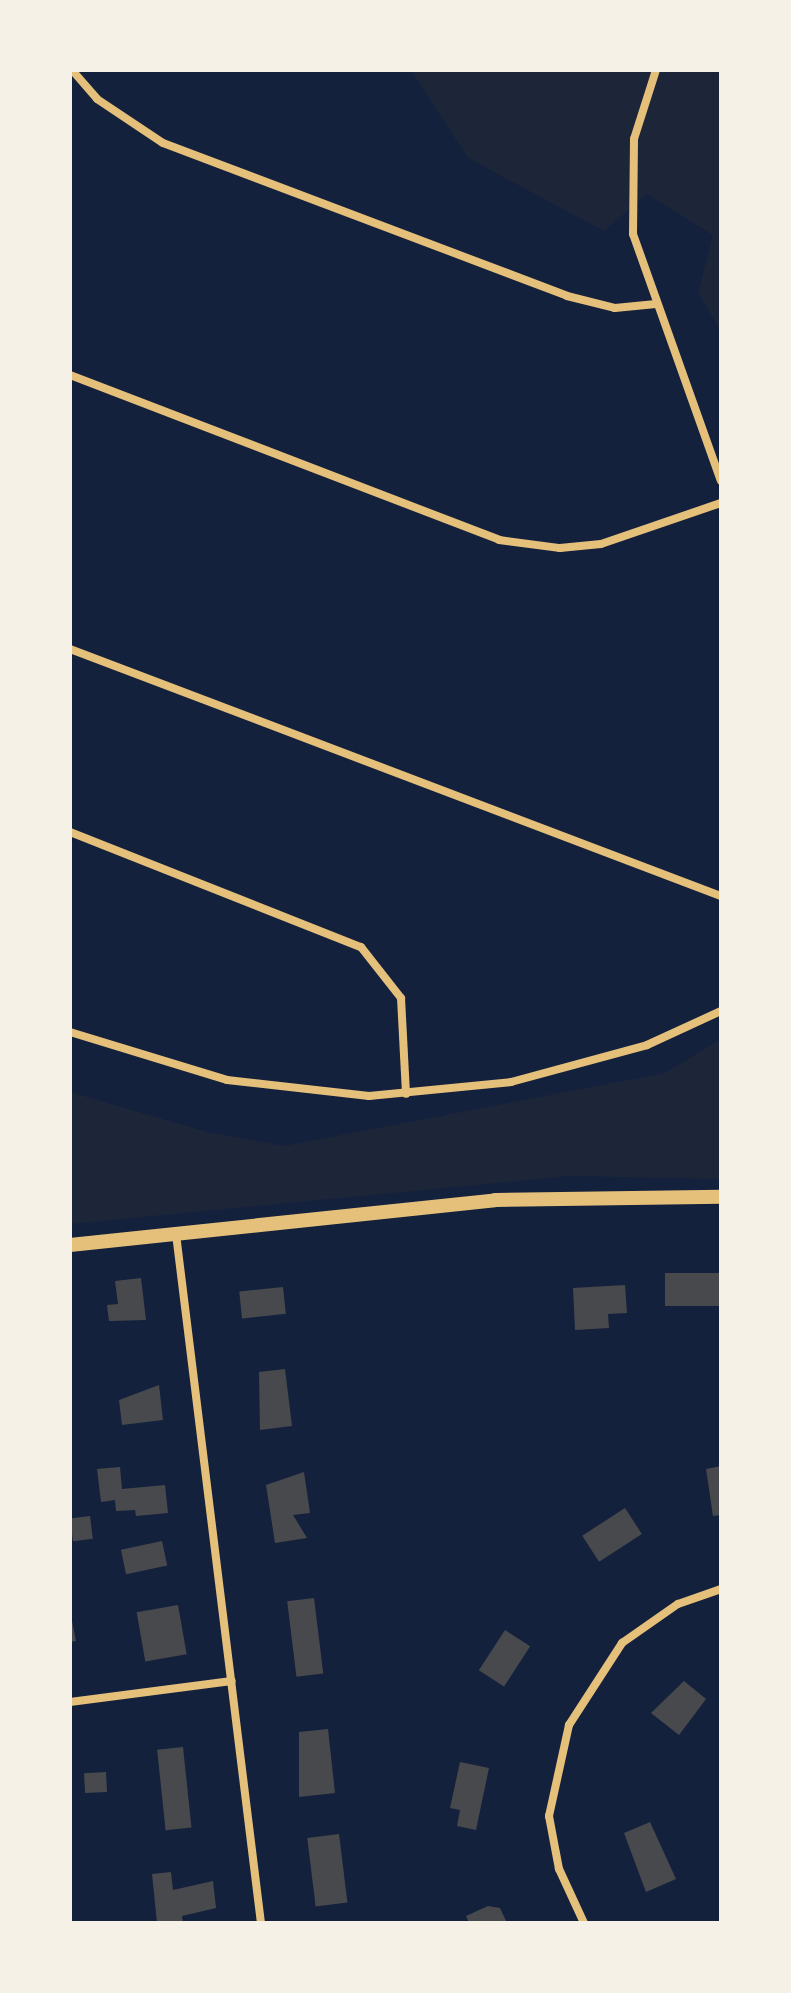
<!DOCTYPE html>
<html>
<head>
<meta charset="utf-8">
<style>
  body { margin:0 }
  #map { position:relative; width:791px; height:1993px; overflow:hidden; background:#14213d; font-family:Helvetica,sans-serif }
  div>[style] { position:absolute }
  [style*='--x'] { left:calc(var(--x)*1px); top:calc(var(--y)*1px); width:calc(var(--w)*1px); rotate:calc(var(--a)*1deg) }
  .green>* { inset:0; background:#1d2539 }
  .building>* { inset:0; background:#48494c; transform-origin:0 0 }
  .minor>* { height:8px; margin:-4px; padding:0 4px; transform-origin:4px; border-radius:4px; background:#e5c07b }
  .tertiary>* { height:14px; margin:-7px; padding:0 7px; transform-origin:7px; border-radius:7px; background:#e5c07b }
  span { translate:-50% -50%; white-space:nowrap; text-align:center; line-height:1.15; -webkit-text-stroke:8px #f6f1e7; paint-order:stroke }
  .frame { position:absolute; inset:0; border:72px solid #f6f1e7; pointer-events:none }
</style>
</head>
<body>
<div id="map">
  <div class="green">
    <div style="clip-path:polygon(411px 70px,721px 70px,721px 331px,698px 293px,713px 235px,647px 194px,604px 231px,468px 158px)"></div>
    <div style="clip-path:polygon(721px 1039px,721px 1179px,569px 1176px,70px 1224px,70px 1092px,207px 1132px,284px 1146px,665px 1073px)"></div>
  </div>
  <div class="building">
    <div style="left:721px;top:1273px;width:33px;height:56px;rotate:90deg"></div>
    <div style="clip-path:polygon(141px 1278px,146px 1320px,109px 1321px,107px 1305px,118px 1304px,115px 1281px)"></div>
    <div style="clip-path:polygon(625px 1285px,627px 1313px,608px 1314px,609px 1328px,575px 1330px,573px 1288px)"></div>
    <div style="left:283px;top:1287px;width:27px;height:44px;rotate:84deg"></div>
    <div style="clip-path:polygon(285px 1369px,292px 1426px,260px 1430px,259px 1372px)"></div>
    <div style="clip-path:polygon(159px 1385px,163px 1420px,122px 1425px,119px 1400px)"></div>
    <div style="clip-path:polygon(721px 1466px,721px 1515px,713px 1516px,706px 1469px)"></div>
    <div style="clip-path:polygon(120px 1467px,122px 1489px,165px 1485px,168px 1513px,136px 1516px,135px 1510px,116px 1511px,115px 1500px,101px 1502px,97px 1469px)"></div>
    <div style="clip-path:polygon(304px 1472px,310px 1513px,293px 1515px,307px 1538px,275px 1543px,266px 1485px)"></div>
    <div style="left:625px;top:1508px;width:31px;height:51px;rotate:57deg"></div>
    <div style="left:90px;top:1516px;width:23px;height:20px;rotate:83deg"></div>
    <div style="left:162px;top:1541px;width:25px;height:42px;rotate:78deg"></div>
    <div style="left:314px;top:1598px;width:76px;height:27px;rotate:83deg"></div>
    <div style="left:178px;top:1605px;width:50px;height:42px;rotate:80deg"></div>
    <div style="clip-path:polygon(70px 1611px,76px 1641px,70px 1642px)"></div>
    <div style="left:505px;top:1630px;width:30px;height:48px;rotate:33deg"></div>
    <div style="clip-path:polygon(684px 1681px,706px 1699px,679px 1735px,651px 1713px)"></div>
    <div style="clip-path:polygon(328px 1729px,335px 1793px,299px 1797px,299px 1732px)"></div>
    <div style="left:183px;top:1747px;width:81px;height:26px;rotate:84deg"></div>
    <div style="clip-path:polygon(460px 1762px,489px 1768px,476px 1830px,457px 1826px,460px 1810px,450px 1808px)"></div>
    <div style="left:106px;top:1772px;width:20px;height:22px;rotate:87deg"></div>
    <div style="clip-path:polygon(650px 1822px,676px 1879px,646px 1892px,624px 1833px)"></div>
    <div style="left:339px;top:1834px;width:69px;height:32px;rotate:83deg"></div>
    <div style="clip-path:polygon(171px 1872px,173px 1890px,213px 1881px,216px 1908px,182px 1916px,183px 1923px,157px 1923px,152px 1874px)"></div>
    <div style="clip-path:polygon(488px 1906px,500px 1908px,507px 1923px,469px 1923px,466px 1916px)"></div>
  </div>
  <div class="minor">
    <div style="--x:72;--y:70;--w:38;--a:49"></div>
    <div style="--x:97;--y:99;--w:79;--a:33.7"></div>
    <div style="--x:163;--y:143;--w:432;--a:20.7"></div>
    <div style="--x:567;--y:296;--w:49;--a:14"></div>
    <div style="--x:615;--y:308;--w:41;--a:-5.6"></div>
    <div style="--x:656;--y:70;--w:72;--a:107.7"></div>
    <div style="--x:634;--y:139;--w:95;--a:90.6"></div>
    <div style="--x:633;--y:234;--w:262;--a:70.4"></div>
    <div style="--x:70;--y:375;--w:460;--a:21"></div>
    <div style="--x:499;--y:540;--w:62;--a:7.5"></div>
    <div style="--x:560;--y:548;--w:41;--a:-5.6"></div>
    <div style="--x:601;--y:544;--w:127;--a:-18.9"></div>
    <div style="--x:70;--y:649;--w:696;--a:20.78"></div>
    <div style="--x:70;--y:832;--w:313;--a:21.6"></div>
    <div style="--x:361;--y:947;--w:65;--a:51.9"></div>
    <div style="--x:401;--y:998;--w:96;--a:87"></div>
    <div style="--x:70;--y:1032;--w:164;--a:17"></div>
    <div style="--x:227;--y:1080;--w:143;--a:6.4"></div>
    <div style="--x:369;--y:1096;--w:143;--a:-5.6"></div>
    <div style="--x:511;--y:1082;--w:141;--a:-15.2"></div>
    <div style="--x:647;--y:1045;--w:81;--a:-24.7"></div>
    <div style="--x:176;--y:1234;--w:694;--a:82.97"></div>
    <div style="--x:70;--y:1702;--w:163;--a:-7.4"></div>
    <div style="--x:584;--y:1923;--w:60;--a:-114.8"></div>
    <div style="--x:559;--y:1869;--w:54;--a:-100.7"></div>
    <div style="--x:549;--y:1816;--w:93;--a:-77.6"></div>
    <div style="--x:569;--y:1725;--w:98;--a:-57.1"></div>
    <div style="--x:622;--y:1643;--w:68;--a:-34.9"></div>
    <div style="--x:678;--y:1604;--w:46;--a:-19.2"></div>
  </div>
  <div class="tertiary">
    <div style="--x:70;--y:1245;--w:427;--a:-6"></div>
    <div style="--x:495;--y:1200;--w:226;--a:-0.8"></div>
  </div>
  <div class="frame"></div>
</div>
</body>
</html>
